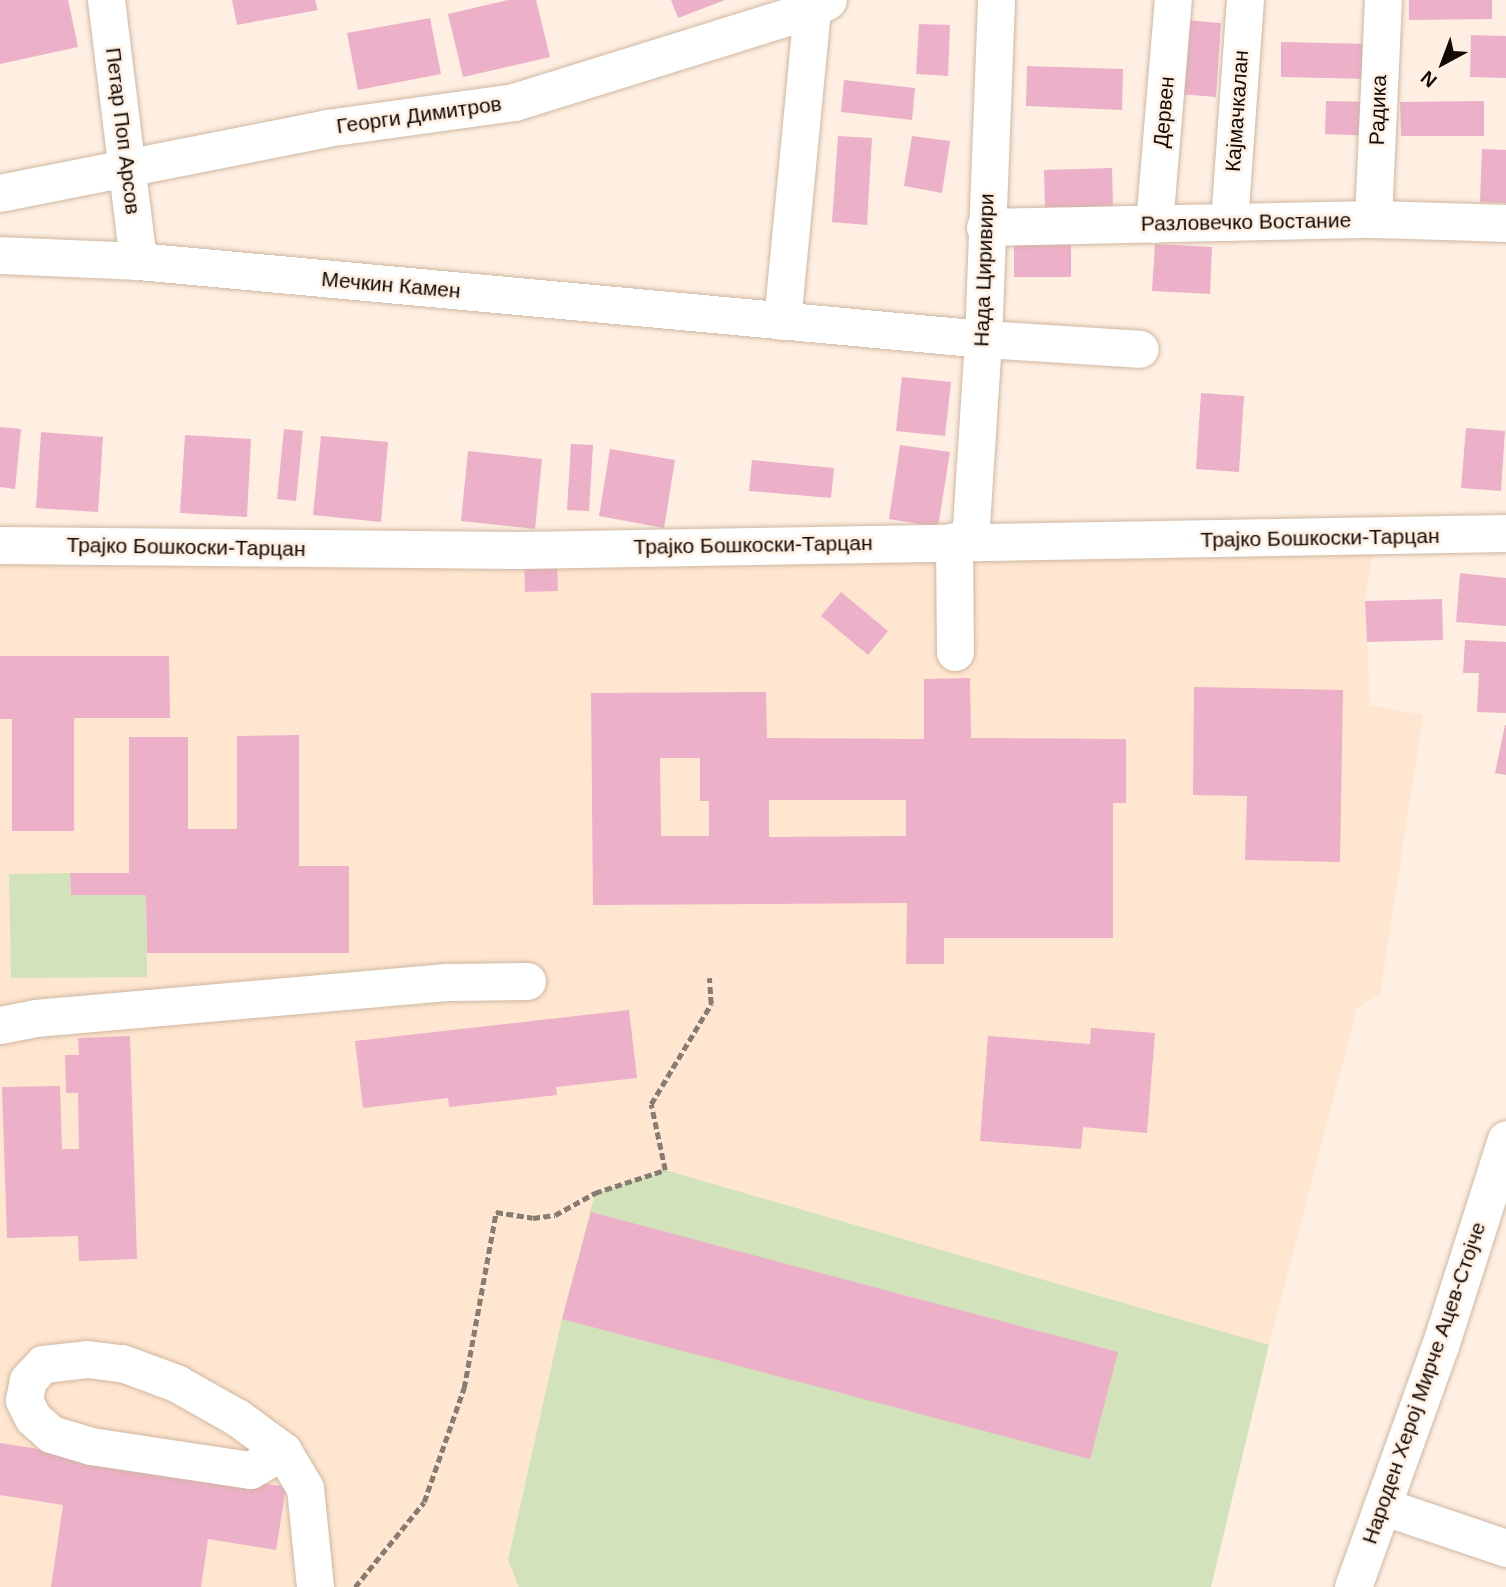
<!DOCTYPE html>
<meta charset="utf-8">
<style>
body{margin:0}
#map{position:relative;width:1506px;height:1587px;overflow:hidden;background:#feefe2;font-family:Arial,sans-serif}
div>[style]{position:absolute}
[style*='--x']{left:calc(var(--x)*1px);top:calc(var(--y)*1px);width:calc(var(--w)*1px);rotate:calc(var(--a)*1deg)}
.built>*{inset:0;background:#ffe6d0}
.green>*{inset:0;background:#d2e2ba}
.building>*{inset:0;background:#ecb0c8}
.path>*{height:4.5px;margin-top:-2.25px;transform-origin:0;background:repeating-linear-gradient(90deg,#877c72 0 7px,transparent 0 10.5px)}
.roads{filter:drop-shadow(0 0 2px #cfb7a2) drop-shadow(0 0 2px #cfb7a2)}
.minor>*{height:37px;margin:-18.5px;padding:0 18.5px;transform-origin:18.5px;border-radius:18.5px;background:#fff}
span{translate:-50% -50%;white-space:nowrap;text-align:center;line-height:1.15;-webkit-text-stroke:5px #feefe2;paint-order:stroke}
.street-label{font-size:21px;color:#120a04}
.north{position:absolute;left:1408px;top:28px;width:70px;height:70px;-webkit-text-stroke:5px #feefe2;paint-order:stroke;rotate:221deg;font-size:19px;font-weight:700;line-height:28px;text-align:center;color:#120a04}
.north::after{content:'';display:block;margin:auto;width:24px;height:32px;background:#120a04;clip-path:polygon(50% 0,100% 100%,50% 72%,0 100%)}
</style>
<div id="map">
<div class="built">
<i style="clip-path:polygon(1375px 535px,1365px 601px,1370px 705px,1423px 715px,1380px 994px,1357px 1008px,1269px 1345px,665px 1170px,595px 1193px,562px 1319px,508px 1560px,519px 1587px,344px 1587px,316px 1582px,315px 1587px,0 1587px,0 545px)"></i>
</div>
<div class="green">
<i style="clip-path:polygon(70px 873px,71px 895px,146px 895px,147px 977px,11px 978px,9px 874px)"></i>
<i style="clip-path:polygon(665px 1170px,1269px 1345px,1211px 1587px,519px 1587px,508px 1560px,562px 1319px,595px 1193px)"></i>
</div>
<div class="building">
<i style="clip-path:polygon(0 0,68px 0,78px 47px,0 64px)"></i>
<i style="clip-path:polygon(232px 0,315px 0,318px 10px,237px 25px)"></i>
<i style="clip-path:polygon(508px 0,536px 0,550px 57px,463px 77px,448px 14px)"></i>
<i style="clip-path:polygon(671px 0,725px 0,678px 18px)"></i>
<i style="clip-path:polygon(1409px 0,1492px 0,1492px 19px,1409px 20px)"></i>
<i style="clip-path:polygon(430px 18px,441px 74px,358px 90px,347px 33px)"></i>
<i style="clip-path:polygon(1185px 20px,1221px 23px,1216px 97px,1179px 94px)"></i>
<i style="clip-path:polygon(919px 24px,950px 25px,948px 76px,916px 74px)"></i>
<i style="clip-path:polygon(1471px 35px,1506px 36px,1506px 78px,1470px 77px)"></i>
<i style="clip-path:polygon(1281px 42px,1371px 44px,1370px 79px,1281px 77px)"></i>
<i style="clip-path:polygon(1027px 66px,1123px 69px,1122px 110px,1026px 106px)"></i>
<i style="clip-path:polygon(844px 80px,915px 88px,912px 120px,841px 112px)"></i>
<i style="clip-path:polygon(1326px 101px,1373px 102px,1372px 136px,1325px 134px)"></i>
<i style="clip-path:polygon(1484px 101px,1484px 136px,1401px 136px,1400px 102px)"></i>
<i style="clip-path:polygon(838px 136px,872px 138px,867px 225px,832px 222px)"></i>
<i style="clip-path:polygon(912px 136px,950px 141px,942px 193px,904px 186px)"></i>
<i style="clip-path:polygon(1482px 149px,1506px 150px,1506px 203px,1480px 202px)"></i>
<i style="clip-path:polygon(1112px 168px,1113px 208px,1045px 209px,1044px 170px)"></i>
<i style="clip-path:polygon(1014px 242px,1071px 242px,1071px 277px,1014px 277px)"></i>
<i style="clip-path:polygon(1155px 244px,1212px 247px,1210px 294px,1152px 291px)"></i>
<i style="clip-path:polygon(902px 377px,951px 382px,945px 436px,896px 431px)"></i>
<i style="clip-path:polygon(1201px 393px,1244px 396px,1239px 472px,1196px 469px)"></i>
<i style="clip-path:polygon(0 427px,21px 429px,15px 489px,0 487px)"></i>
<i style="clip-path:polygon(1466px 428px,1505px 431px,1501px 491px,1461px 488px)"></i>
<i style="clip-path:polygon(284px 429px,303px 431px,296px 501px,277px 499px)"></i>
<i style="clip-path:polygon(41px 432px,103px 437px,98px 512px,36px 508px)"></i>
<i style="clip-path:polygon(185px 435px,251px 439px,247px 517px,180px 513px)"></i>
<i style="clip-path:polygon(321px 436px,388px 442px,381px 522px,313px 515px)"></i>
<i style="clip-path:polygon(571px 444px,593px 445px,589px 511px,567px 510px)"></i>
<i style="clip-path:polygon(900px 445px,950px 452px,938px 527px,889px 519px)"></i>
<i style="clip-path:polygon(610px 449px,675px 460px,664px 528px,599px 516px)"></i>
<i style="clip-path:polygon(468px 451px,542px 459px,535px 529px,461px 521px)"></i>
<i style="clip-path:polygon(752px 460px,834px 468px,831px 498px,749px 491px)"></i>
<i style="clip-path:polygon(524px 557px,557px 557px,558px 591px,525px 592px)"></i>
<i style="clip-path:polygon(1460px 573px,1506px 578px,1506px 626px,1456px 622px)"></i>
<i style="clip-path:polygon(841px 592px,888px 631px,868px 655px,821px 616px)"></i>
<i style="clip-path:polygon(1442px 599px,1443px 640px,1367px 642px,1365px 601px)"></i>
<i style="clip-path:polygon(1465px 640px,1506px 642px,1506px 713px,1477px 712px,1479px 673px,1463px 673px)"></i>
<i style="clip-path:polygon(0 656px,169px 656px,170px 718px,74px 718px,74px 831px,12px 831px,12px 719px,0 719px)"></i>
<i style="clip-path:polygon(evenodd,970px 678px,971px 738px,1126px 739px,1126px 803px,1113px 803px,1113px 938px,944px 938px,944px 964px,906px 964px,907px 903px,593px 905px,591px 693px,766px 692px,767px 738px,924px 739px,924px 679px,970px 678px,660px 758px,700px 758px,700px 801px,709px 801px,709px 836px,661px 836px,660px 758px,970px 678px,769px 800px,906px 800px,906px 836px,769px 837px,769px 800px)"></i>
<i style="clip-path:polygon(1194px 687px,1343px 690px,1340px 862px,1245px 860px,1247px 796px,1193px 795px)"></i>
<i style="clip-path:polygon(1505px 725px,1506px 725px,1506px 775px,1495px 773px)"></i>
<i style="clip-path:polygon(299px 735px,299px 866px,349px 866px,349px 953px,147px 953px,146px 895px,71px 895px,70px 873px,129px 873px,129px 737px,188px 737px,188px 829px,237px 829px,237px 736px)"></i>
<i style="clip-path:polygon(629px 1010px,637px 1078px,556px 1087px,557px 1095px,449px 1107px,448px 1098px,363px 1108px,355px 1041px)"></i>
<i style="clip-path:polygon(1091px 1028px,1155px 1033px,1147px 1133px,1083px 1127px,1081px 1149px,980px 1141px,988px 1036px,1090px 1044px)"></i>
<i style="clip-path:polygon(130px 1036px,137px 1259px,79px 1261px,78px 1236px,7px 1238px,2px 1087px,60px 1086px,62px 1149px,79px 1149px,78px 1093px,66px 1093px,65px 1055px,79px 1055px,78px 1038px)"></i>
<i style="clip-path:polygon(591px 1212px,1118px 1352px,1090px 1459px,562px 1319px)"></i>
<i style="clip-path:polygon(0 1443px,286px 1487px,276px 1550px,208px 1539px,201px 1587px,51px 1587px,63px 1505px,0 1495px)"></i>
</div>
<div class="path">
<i style="--x:355;--y:1587;--w:109;--a:-50.9"></i>
<i style="--x:424;--y:1502;--w:121;--a:-70.7"></i>
<i style="--x:464;--y:1388;--w:179;--a:-79.7"></i>
<i style="--x:496;--y:1212;--w:37;--a:9"></i>
<i style="--x:533;--y:1218;--w:22;--a:-8"></i>
<i style="--x:555;--y:1215;--w:46;--a:-28.8"></i>
<i style="--x:595;--y:1193;--w:74;--a:-18.2"></i>
<i style="--x:665;--y:1170;--w:67;--a:-102"></i>
<i style="--x:651;--y:1104;--w:117;--a:-59"></i>
<i style="--x:711;--y:1004;--w:26;--a:-94"></i>
</div>
<div class="roads">
<div class="minor">
<i style="--x:106;--y:0;--w:263;--a:83"></i>
<i style="--x:0;--y:193;--w:333;--a:-11.2"></i>
<i style="--x:327;--y:128;--w:189;--a:-7.9"></i>
<i style="--x:514;--y:102;--w:312;--a:-17.3"></i>
<i style="--x:812;--y:9;--w:18;--a:-29"></i>
<i style="--x:1373;--y:219;--w:219;--a:-87.4"></i>
<i style="--x:1229;--y:222;--w:223;--a:-85.9"></i>
<i style="--x:1154;--y:224;--w:225;--a:-85.2"></i>
<i style="--x:985;--y:227;--w:388;--a:-1.2"></i>
<i style="--x:1373;--y:219;--w:133;--a:1.7"></i>
<i style="--x:0;--y:255;--w:138;--a:2.5"></i>
<i style="--x:138;--y:261;--w:849;--a:5.27"></i>
<i style="--x:983;--y:339;--w:157;--a:3.6"></i>
<i style="--x:782;--y:321;--w:313;--a:-84.5"></i>
<i style="--x:954;--y:541;--w:111;--a:89.5"></i>
<i style="--x:970;--y:541;--w:202;--a:-86.3"></i>
<i style="--x:983;--y:339;--w:339;--a:-87.8"></i>
<i style="--x:0;--y:545;--w:519;--a:0.55"></i>
<i style="--x:519;--y:550;--w:987;--a:-0.99"></i>
<i style="--x:0;--y:1025;--w:36;--a:-11"></i>
<i style="--x:35;--y:1018;--w:416;--a:-5"></i>
<i style="--x:449;--y:982;--w:78;--a:-0.7"></i>
<i style="--x:283;--y:1451;--w:38;--a:150"></i>
<i style="--x:250;--y:1470;--w:161;--a:-171.4"></i>
<i style="--x:91;--y:1446;--w:42;--a:-163.3"></i>
<i style="--x:51;--y:1434;--w:24;--a:-138"></i>
<i style="--x:33;--y:1418;--w:20;--a:-117"></i>
<i style="--x:24;--y:1400;--w:20;--a:-79"></i>
<i style="--x:28;--y:1380;--w:22;--a:-47"></i>
<i style="--x:43;--y:1364;--w:44;--a:-6.5"></i>
<i style="--x:87;--y:1359;--w:35;--a:7"></i>
<i style="--x:122;--y:1363;--w:58;--a:20.3"></i>
<i style="--x:176;--y:1383;--w:71;--a:29.4"></i>
<i style="--x:238;--y:1418;--w:56;--a:36.3"></i>
<i style="--x:283;--y:1451;--w:43;--a:59.3"></i>
<i style="--x:305;--y:1488;--w:100;--a:84.2"></i>
<i style="--x:1382;--y:1506;--w:131;--a:18.7"></i>
<i style="--x:1353;--y:1587;--w:256;--a:-70.2"></i>
<i style="--x:1440;--y:1346;--w:217;--a:-72.3"></i>
</div>
</div>
<div class="street-label">
<span style="left:1378px;top:110px;rotate:-88deg">Радика</span>
<span style="left:1237px;top:111px;rotate:-86deg">Кајмачкалан</span>
<span style="left:1164px;top:112px;rotate:-85deg">Дервен</span>
<span style="left:419px;top:115px;rotate:-8deg">Георги Димитров</span>
<span style="left:123px;top:131px;rotate:83deg">Петар Поп Арсов</span>
<span style="left:1246px;top:222px;rotate:-1deg">Разловечко Востание</span>
<span style="left:984px;top:270px;rotate:-88deg">Нада Циривири</span>
<span style="left:391px;top:285px;rotate:5deg">Мечкин Камен</span>
<span style="left:1320px;top:538px;rotate:-1deg">Трајко Бошкоски-Тарцан</span>
<span style="left:753px;top:545px;rotate:-1deg">Трајко Бошкоски-Тарцан</span>
<span style="left:186px;top:547px;rotate:1deg">Трајко Бошкоски-Тарцан</span>
<span style="left:1424px;top:1383px;rotate:-71deg">Народен Херој Мирче Ацев-Стојче</span>
</div>
<div class="north">N</div>
</div>
